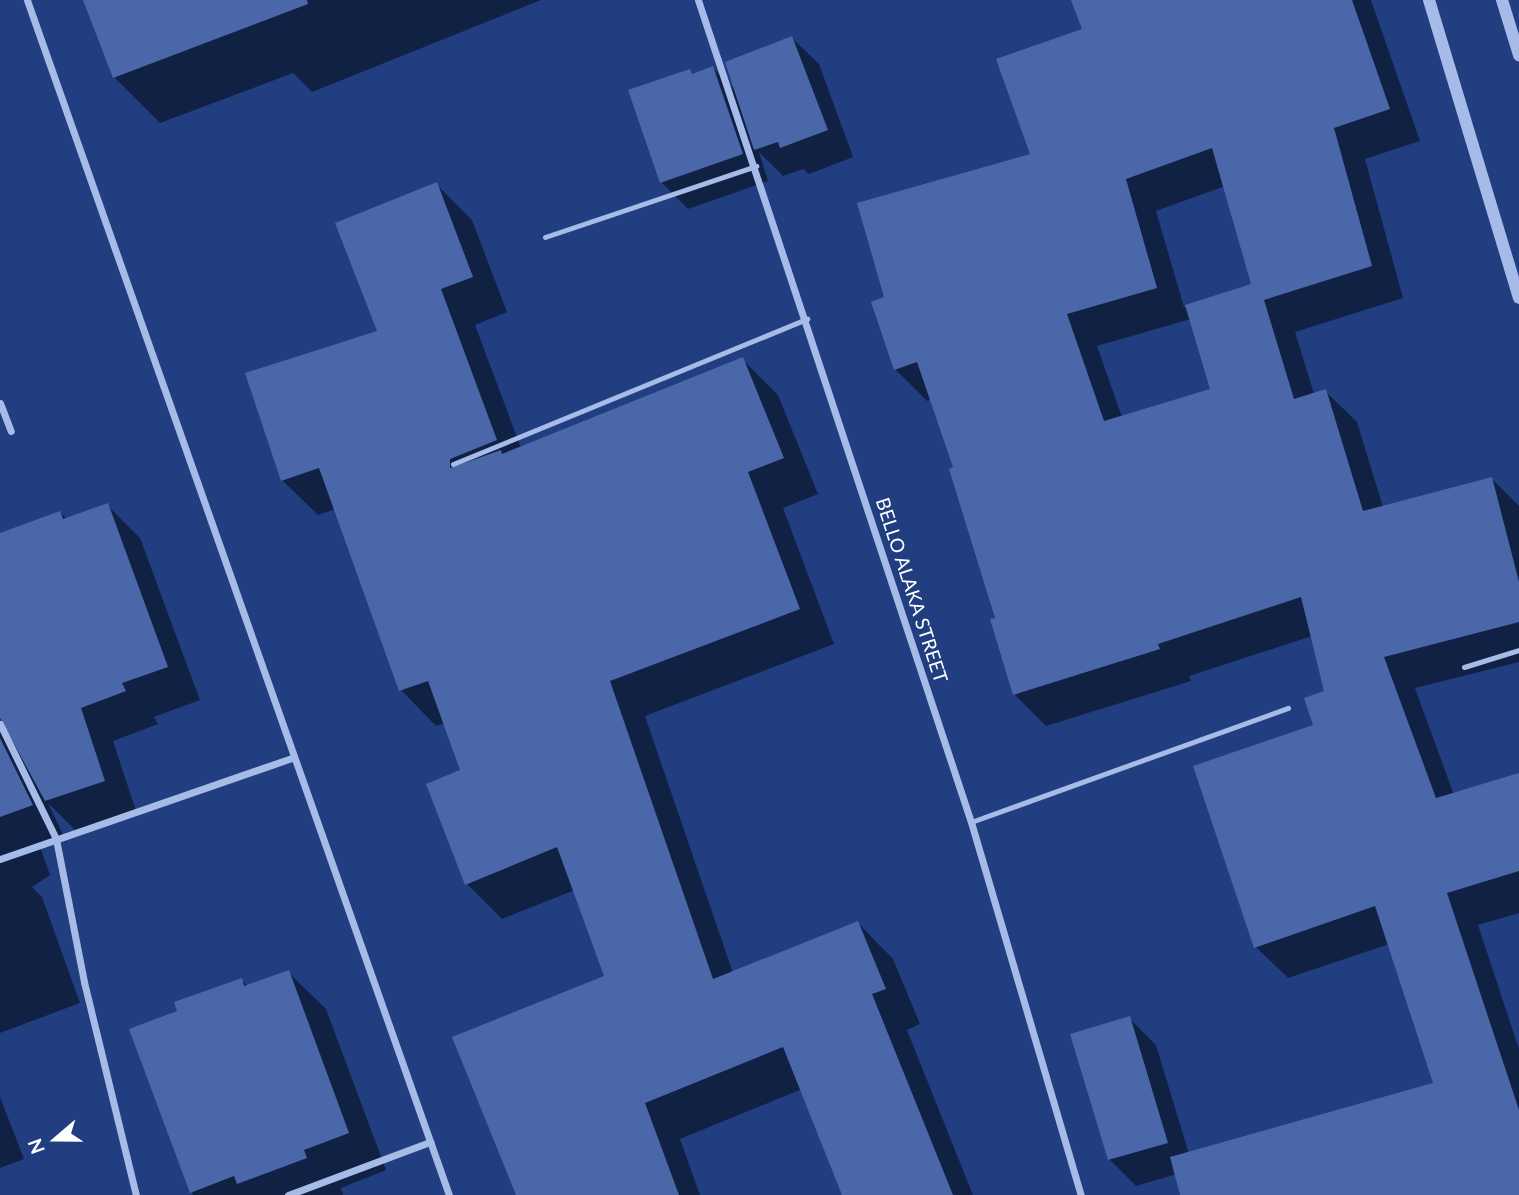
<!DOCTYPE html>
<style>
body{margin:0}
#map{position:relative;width:1519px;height:1195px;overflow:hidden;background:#213e80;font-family:Lato,sans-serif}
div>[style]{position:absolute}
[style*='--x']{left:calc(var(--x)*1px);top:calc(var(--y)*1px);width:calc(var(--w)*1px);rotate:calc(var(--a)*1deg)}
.shadow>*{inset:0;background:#0007}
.building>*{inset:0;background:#4a68a9}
.service>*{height:5px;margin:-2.5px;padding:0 2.5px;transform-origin:2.5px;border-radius:2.5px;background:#a6bbe7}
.minor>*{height:7px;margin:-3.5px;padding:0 3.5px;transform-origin:3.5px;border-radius:3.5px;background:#a6bbe7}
.tertiary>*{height:12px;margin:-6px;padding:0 6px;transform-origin:6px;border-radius:6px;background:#a6bbe7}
span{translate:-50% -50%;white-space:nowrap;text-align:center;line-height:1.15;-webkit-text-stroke:5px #213e80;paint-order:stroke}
.street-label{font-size:19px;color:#fff}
.north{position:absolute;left:21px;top:1104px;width:70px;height:70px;-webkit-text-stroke:5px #213e80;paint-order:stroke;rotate:250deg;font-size:19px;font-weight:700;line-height:28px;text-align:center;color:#fff}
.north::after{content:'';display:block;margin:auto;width:24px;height:32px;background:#fff;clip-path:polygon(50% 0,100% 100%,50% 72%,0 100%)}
</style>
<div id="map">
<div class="shadow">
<i style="clip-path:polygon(85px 0,541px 0,312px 92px,293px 73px,160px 123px,114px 77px)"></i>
<i style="clip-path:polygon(evenodd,1073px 0,1371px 0,1420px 141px,1365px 159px,1403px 298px,1295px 332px,1314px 394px,1325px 391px,1357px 422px,1383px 507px,1491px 478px,1519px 506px,1519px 662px,1415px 688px,1454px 795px,1519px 775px,1519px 913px,1478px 925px,1519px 1049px,1519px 1195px,1182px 1195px,1177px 1174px,1136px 1186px,1109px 1159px,1129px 1018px,1156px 1045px,1189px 1154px,1435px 1084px,1389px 944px,1288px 978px,1256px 947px,1326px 692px,1312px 636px,1189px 676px,1191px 681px,1046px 726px,1014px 694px,956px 468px,931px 399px,927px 401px,895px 369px,1032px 155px,1084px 30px,1073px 0,1225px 186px,1254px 286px,1184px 307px,1156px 211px,1225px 186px,1073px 0,1191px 319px,1213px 390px,1122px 417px,1097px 346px,1191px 319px)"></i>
<i style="clip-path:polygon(792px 38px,819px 64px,853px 157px,809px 174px,803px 169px,783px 176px,759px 152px,768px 181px,688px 209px,661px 182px,689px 71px,694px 75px,713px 68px,737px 92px)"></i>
<i style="clip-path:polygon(436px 184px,472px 220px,507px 312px,475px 325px,521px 448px,742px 359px,778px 395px,818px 494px,783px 508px,834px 644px,645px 716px,733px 973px,858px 923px,893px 959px,920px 1024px,907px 1030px,973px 1195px,844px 1195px,802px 1089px,680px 1139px,700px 1195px,518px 1195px,606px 977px,575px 890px,502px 919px,467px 884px,463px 771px,445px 723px,436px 726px,401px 690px,336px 509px,318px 515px,282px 480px,379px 332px)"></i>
<i style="clip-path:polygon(107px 505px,140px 538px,200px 700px,154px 717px,158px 724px,113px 741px,137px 814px,79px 834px,48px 803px,65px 839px,40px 847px,50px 875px,32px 887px,42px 897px,80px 1003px,0 1033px,0 534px,60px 513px,67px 519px)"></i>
<i style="clip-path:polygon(288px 972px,326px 1009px,386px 1170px,341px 1188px,343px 1195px,193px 1195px,131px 1030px,179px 1012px,241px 980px,248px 986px)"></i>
<i style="clip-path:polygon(0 1097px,24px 1159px,0 1168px)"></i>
</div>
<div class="building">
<i style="clip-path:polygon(83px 0,307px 0,308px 4px,113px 78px)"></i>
<i style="clip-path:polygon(evenodd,1071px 0,1352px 0,1390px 109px,1334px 128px,1372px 266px,1264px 300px,1294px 399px,1326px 389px,1363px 511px,1492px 477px,1519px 582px,1519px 622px,1384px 657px,1436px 798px,1519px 773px,1519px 871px,1447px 893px,1519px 1110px,1519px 1195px,1180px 1195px,1170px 1157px,1433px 1083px,1375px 906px,1254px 948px,1193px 766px,1313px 725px,1304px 698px,1324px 691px,1301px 597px,1158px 644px,1160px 649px,1013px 695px,990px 619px,995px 618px,949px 469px,953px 467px,917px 362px,894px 370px,871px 302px,884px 297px,857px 203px,1030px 154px,996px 59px,1082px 29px,1071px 0,1212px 148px,1251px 284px,1185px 305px,1210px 389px,1104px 421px,1067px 314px,1157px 288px,1126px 179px,1212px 148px)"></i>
<i style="clip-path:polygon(792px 36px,828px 130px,780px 148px,778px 142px,754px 150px,725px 62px)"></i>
<i style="clip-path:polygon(713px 66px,743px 154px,660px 183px,628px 90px,690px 69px,692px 74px)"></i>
<i style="clip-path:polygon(437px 182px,473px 277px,441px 289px,497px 440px,450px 459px,450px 468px,501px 450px,502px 454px,743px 357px,784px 458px,748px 472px,800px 609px,610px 681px,713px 979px,858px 921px,886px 989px,872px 994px,953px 1195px,842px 1195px,783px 1047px,645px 1103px,679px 1195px,516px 1195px,452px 1037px,604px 976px,557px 847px,465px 885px,426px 784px,460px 770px,428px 681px,399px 691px,319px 468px,281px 481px,245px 373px,377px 331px,335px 223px)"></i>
<i style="clip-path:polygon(108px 503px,168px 667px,122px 683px,126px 691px,81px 708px,105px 781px,45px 801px,0 718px,0 533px,60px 511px,63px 519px)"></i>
<i style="clip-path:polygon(0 738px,33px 805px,0 817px)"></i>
<i style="clip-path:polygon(289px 970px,349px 1133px,304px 1150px,307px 1158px,237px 1184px,234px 1176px,190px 1193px,129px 1029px,177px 1011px,174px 1002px,242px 978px,244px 986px)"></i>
<i style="clip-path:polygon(1130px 1016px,1168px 1143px,1108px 1160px,1070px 1034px)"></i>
</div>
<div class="service">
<i style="--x:545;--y:237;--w:223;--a:-18.6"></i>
<i style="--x:453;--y:464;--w:383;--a:-22.3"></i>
<i style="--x:1464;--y:667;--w:58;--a:-17.2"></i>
<i style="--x:971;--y:822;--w:337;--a:-19.8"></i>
</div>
<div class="minor">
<i style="--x:27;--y:0;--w:1267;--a:70.55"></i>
<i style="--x:698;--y:0;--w:866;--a:71.63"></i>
<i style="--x:971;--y:822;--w:389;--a:73.6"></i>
<i style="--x:0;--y:403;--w:30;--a:69"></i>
<i style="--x:0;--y:724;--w:128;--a:64"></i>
<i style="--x:56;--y:839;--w:146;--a:78.9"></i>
<i style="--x:84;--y:982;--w:219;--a:76.3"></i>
<i style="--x:0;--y:859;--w:308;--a:-19.1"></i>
<i style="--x:288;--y:1195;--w:152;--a:-20.5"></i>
</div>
<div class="tertiary">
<i style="--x:1429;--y:0;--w:311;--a:73.2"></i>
<i style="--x:1502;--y:0;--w:58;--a:72.8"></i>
</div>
<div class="street-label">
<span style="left:912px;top:590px;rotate:72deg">BELLO ALAKA STREET</span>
</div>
<div class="north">N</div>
</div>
